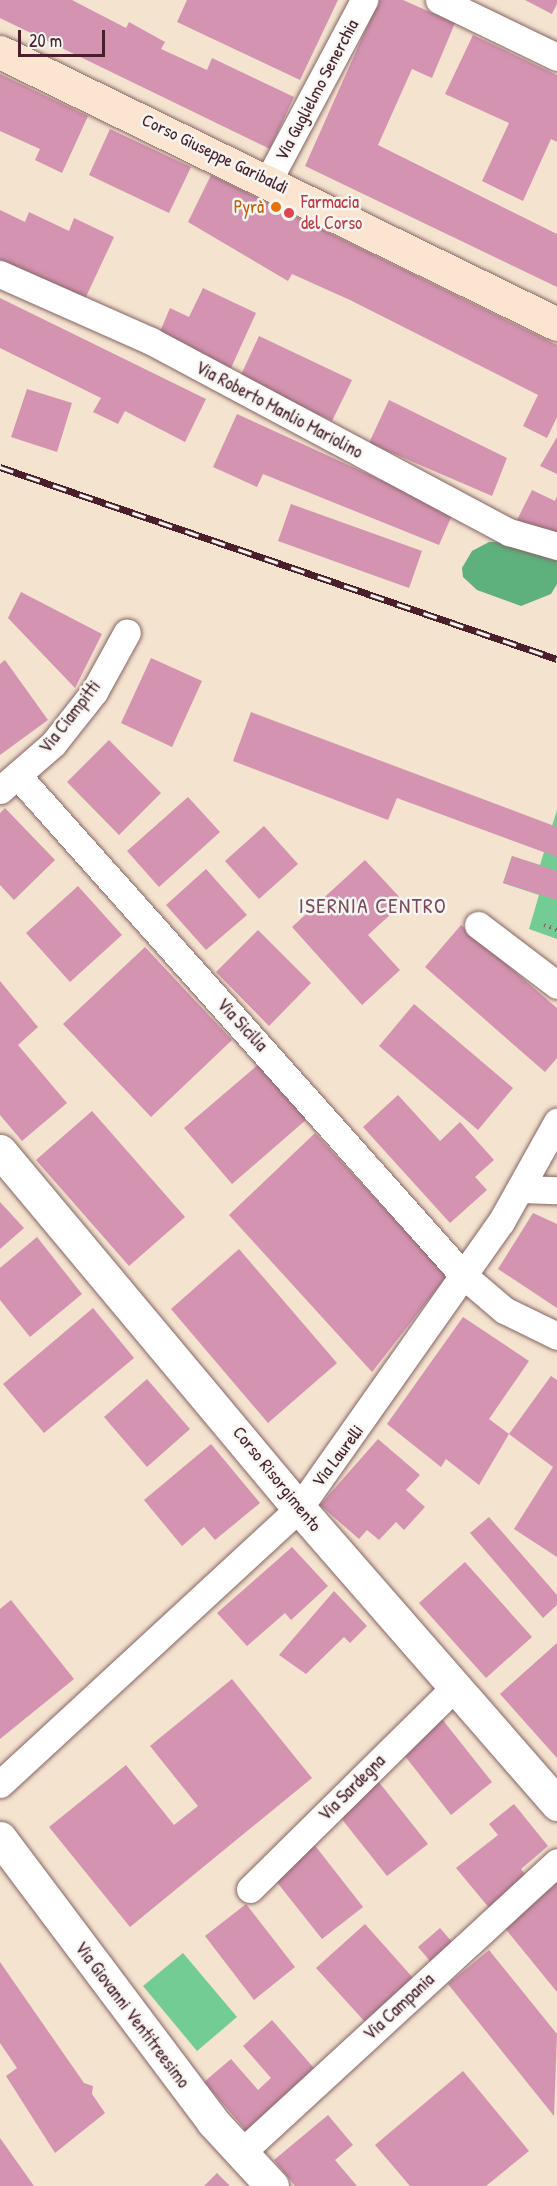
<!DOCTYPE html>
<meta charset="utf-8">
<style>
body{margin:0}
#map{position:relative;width:557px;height:2186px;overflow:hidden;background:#f4e3cf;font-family:"Patrick Hand",sans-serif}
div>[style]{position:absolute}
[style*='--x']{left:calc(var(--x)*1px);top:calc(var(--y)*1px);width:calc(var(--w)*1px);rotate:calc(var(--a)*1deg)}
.green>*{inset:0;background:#73cc93}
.forest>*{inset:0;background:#5eb07d}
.building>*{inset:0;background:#d393b1}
.path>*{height:4px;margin-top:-2px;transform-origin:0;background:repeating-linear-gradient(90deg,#866464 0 1.5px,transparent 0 6px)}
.roads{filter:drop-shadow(0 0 2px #866464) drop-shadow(0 0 2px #866464)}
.minor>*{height:27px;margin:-13.5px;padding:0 13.5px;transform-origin:13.5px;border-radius:13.5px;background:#fff}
.tertiary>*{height:33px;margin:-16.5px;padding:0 16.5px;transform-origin:16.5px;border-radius:16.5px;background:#fff}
.secondary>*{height:33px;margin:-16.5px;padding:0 16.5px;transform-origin:16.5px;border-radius:16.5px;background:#fce5d0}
.rail>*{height:7px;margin-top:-3.5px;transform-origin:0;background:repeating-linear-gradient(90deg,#f6f6f2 0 14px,#4a1f2b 0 28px);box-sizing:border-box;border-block:2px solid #4a1f2b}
.dots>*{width:16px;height:16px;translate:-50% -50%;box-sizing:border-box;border:3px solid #f6f6f2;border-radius:50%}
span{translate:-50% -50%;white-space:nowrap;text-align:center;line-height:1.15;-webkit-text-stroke:5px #f6f6f2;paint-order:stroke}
.street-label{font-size:18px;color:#4a1f2b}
.health-label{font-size:18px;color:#be3a42}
.left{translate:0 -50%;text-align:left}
.food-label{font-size:18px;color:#c56008}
.right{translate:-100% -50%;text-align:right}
.quarter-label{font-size:21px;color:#7a485a;letter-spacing:1.5px}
.scale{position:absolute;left:18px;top:30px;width:87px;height:27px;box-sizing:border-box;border:3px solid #4a1f2b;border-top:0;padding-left:8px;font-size:18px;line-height:21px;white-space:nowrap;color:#4a1f2b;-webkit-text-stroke:4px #f6f6f2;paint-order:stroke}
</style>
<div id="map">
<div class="green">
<i style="clip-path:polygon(557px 810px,557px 939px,529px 929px,539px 895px,503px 883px,512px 856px,540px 865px)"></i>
<i style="clip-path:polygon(183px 1953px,237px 2017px,197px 2051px,143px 1986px)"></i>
</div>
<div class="forest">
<i style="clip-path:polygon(489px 542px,512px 542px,557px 558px,557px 584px,551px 594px,521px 606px,477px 590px,463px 577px,462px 568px,472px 551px)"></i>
</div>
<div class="building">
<i style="clip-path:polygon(0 0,72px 0,126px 28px,129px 22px,165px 42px,161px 49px,207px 70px,212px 58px,294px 97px,270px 149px,0 18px)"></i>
<i style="clip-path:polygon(187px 0,338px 0,300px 80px,177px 22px)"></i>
<i style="clip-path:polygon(379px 0,403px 0,455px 23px,432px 78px,412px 69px,378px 145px,557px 234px,557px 287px,305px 166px)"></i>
<i style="clip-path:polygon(525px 0,557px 0,557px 4px,552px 14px)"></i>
<i style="clip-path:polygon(473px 35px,557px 75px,557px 142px,551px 139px,523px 201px,482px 181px,509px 123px,445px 94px)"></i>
<i style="clip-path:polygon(0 74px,88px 116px,62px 173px,35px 160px,40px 149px,0 131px)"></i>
<i style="clip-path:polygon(110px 129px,191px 167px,169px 213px,89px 175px)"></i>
<i style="clip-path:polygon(211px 175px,557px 345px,557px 417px,547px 438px,523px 426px,538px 395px,350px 300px,292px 274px,288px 281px,188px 222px)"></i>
<i style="clip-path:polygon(0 210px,25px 222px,29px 212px,69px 231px,74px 218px,114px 237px,84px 301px,0 260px)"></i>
<i style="clip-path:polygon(203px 288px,256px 313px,231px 368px,159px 334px,170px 308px,189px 317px)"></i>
<i style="clip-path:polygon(0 298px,206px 399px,185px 442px,125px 411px,118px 424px,93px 412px,101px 398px,0 348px)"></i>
<i style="clip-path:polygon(259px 336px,352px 380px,332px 421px,240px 377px)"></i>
<i style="clip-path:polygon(27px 389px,72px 403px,57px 452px,11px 437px)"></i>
<i style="clip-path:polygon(389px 400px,507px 458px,492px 496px,369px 443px)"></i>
<i style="clip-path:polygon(237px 414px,453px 513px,439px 545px,263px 474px,257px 487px,213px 467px)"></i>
<i style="clip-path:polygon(557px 437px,557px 474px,540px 466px)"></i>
<i style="clip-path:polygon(532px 490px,555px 501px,557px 496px,557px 538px,517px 520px)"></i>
<i style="clip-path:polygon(291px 504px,422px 551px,409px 588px,278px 541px)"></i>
<i style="clip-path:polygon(21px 592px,102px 634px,75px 688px,8px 618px)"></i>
<i style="clip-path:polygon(151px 658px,202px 681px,172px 747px,121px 723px)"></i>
<i style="clip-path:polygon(5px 660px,48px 720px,0 755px,0 664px)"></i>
<i style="clip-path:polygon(251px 712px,557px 827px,557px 857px,397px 798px,388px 820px,233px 761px)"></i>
<i style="clip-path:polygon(109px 740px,161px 793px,119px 835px,67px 782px)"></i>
<i style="clip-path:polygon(188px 797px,220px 832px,159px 887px,127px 851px)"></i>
<i style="clip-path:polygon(5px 808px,55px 860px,14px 900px,0 885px,0 813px)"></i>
<i style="clip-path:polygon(264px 826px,298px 864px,259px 899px,225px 861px)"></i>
<i style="clip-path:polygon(512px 856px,557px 871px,557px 900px,503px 883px)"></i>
<i style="clip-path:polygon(365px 860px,404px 902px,368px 935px,400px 970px,362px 1005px,292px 927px)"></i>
<i style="clip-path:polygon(206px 869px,247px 915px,206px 950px,166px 905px)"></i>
<i style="clip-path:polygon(78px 886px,122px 935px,70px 982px,26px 933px)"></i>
<i style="clip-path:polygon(461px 925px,557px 1008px,557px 1058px,545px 1072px,425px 967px)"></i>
<i style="clip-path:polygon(258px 930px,311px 983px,269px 1026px,216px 972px)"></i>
<i style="clip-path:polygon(145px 947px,232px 1040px,151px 1117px,63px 1024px)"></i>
<i style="clip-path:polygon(0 981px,38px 1027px,18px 1045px,67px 1103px,22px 1141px,0 1115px)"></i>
<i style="clip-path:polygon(414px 1004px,513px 1088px,478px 1130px,379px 1046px)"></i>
<i style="clip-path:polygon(260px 1063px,307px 1119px,232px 1184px,184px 1128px)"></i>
<i style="clip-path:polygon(398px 1095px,440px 1141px,460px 1122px,494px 1160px,475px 1177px,487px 1190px,450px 1223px,363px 1127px)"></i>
<i style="clip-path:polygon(92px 1111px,185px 1217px,129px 1266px,36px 1160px)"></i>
<i style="clip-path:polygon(315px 1133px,447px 1276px,372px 1372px,229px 1215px)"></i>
<i style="clip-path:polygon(0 1202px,24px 1228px,0 1249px)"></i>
<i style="clip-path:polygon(533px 1213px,557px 1224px,557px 1308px,498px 1269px)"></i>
<i style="clip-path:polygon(37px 1237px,82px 1294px,30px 1337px,0 1300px,0 1268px)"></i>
<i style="clip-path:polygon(239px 1249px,337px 1363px,268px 1423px,171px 1309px)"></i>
<i style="clip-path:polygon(93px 1308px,134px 1358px,44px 1433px,3px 1384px)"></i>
<i style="clip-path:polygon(463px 1317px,529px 1361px,489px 1419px,509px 1434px,551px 1376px,557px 1380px,557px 1557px,514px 1529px,553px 1467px,509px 1434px,479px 1485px,446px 1459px,441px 1467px,387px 1424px)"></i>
<i style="clip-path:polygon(147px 1379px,190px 1429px,147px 1467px,104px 1417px)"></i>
<i style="clip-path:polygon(378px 1439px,420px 1475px,406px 1490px,425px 1507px,404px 1530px,396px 1522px,379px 1540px,367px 1530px,359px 1539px,320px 1505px)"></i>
<i style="clip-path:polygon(211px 1444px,260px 1503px,215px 1540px,204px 1527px,182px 1546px,144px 1500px)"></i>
<i style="clip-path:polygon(489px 1517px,557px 1595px,557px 1605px,543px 1618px,470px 1533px)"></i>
<i style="clip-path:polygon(292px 1547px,328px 1586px,291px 1620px,285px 1613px,247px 1646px,217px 1613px)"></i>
<i style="clip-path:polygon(465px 1562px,532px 1637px,486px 1678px,419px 1603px)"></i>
<i style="clip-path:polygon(334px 1591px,367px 1626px,350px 1643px,344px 1637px,306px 1674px,279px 1655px)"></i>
<i style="clip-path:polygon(11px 1600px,74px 1679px,0 1739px,0 1609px)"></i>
<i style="clip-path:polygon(557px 1643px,557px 1758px,500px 1694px)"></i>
<i style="clip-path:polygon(232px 1679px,312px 1778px,130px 1927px,49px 1827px,126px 1765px,174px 1825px,198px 1806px,150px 1746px)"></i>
<i style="clip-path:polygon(442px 1719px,492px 1782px,451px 1815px,401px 1751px)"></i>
<i style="clip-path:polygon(378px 1781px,428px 1844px,387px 1876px,337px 1813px)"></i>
<i style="clip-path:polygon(514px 1804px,548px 1846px,521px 1869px,528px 1878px,490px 1909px,456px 1868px,498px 1835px,489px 1824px)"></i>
<i style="clip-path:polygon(313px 1843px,363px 1907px,322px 1939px,272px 1876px)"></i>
<i style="clip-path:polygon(557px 1883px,557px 1992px,504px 1927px)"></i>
<i style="clip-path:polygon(246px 1904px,295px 1967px,254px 2000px,205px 1936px)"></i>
<i style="clip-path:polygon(365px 1924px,414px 1979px,366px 2023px,316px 1968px)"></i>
<i style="clip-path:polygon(440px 1928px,452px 1942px,430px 1961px,418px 1947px)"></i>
<i style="clip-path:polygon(489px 1950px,557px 2034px,554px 2116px,448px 1984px)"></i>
<i style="clip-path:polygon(0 1962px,84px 2083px,93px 2086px,92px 2094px,105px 2113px,55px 2153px,6px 2076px,17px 2068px,0 2043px)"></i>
<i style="clip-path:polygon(272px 2020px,319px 2074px,250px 2135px,204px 2082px,231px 2059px,258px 2090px,271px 2078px,243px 2046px)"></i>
<i style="clip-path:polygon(463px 2071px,529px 2151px,486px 2186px,410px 2186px,375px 2145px)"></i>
<i style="clip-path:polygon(328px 2115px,353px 2145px,335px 2160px,357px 2186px,295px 2186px,274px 2160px)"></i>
<i style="clip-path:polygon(0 2138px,34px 2186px,0 2186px)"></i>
<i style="clip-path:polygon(217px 2173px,230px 2186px,204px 2186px)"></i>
</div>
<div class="path">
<i style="--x:544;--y:925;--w:14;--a:21"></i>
</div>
<div class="roads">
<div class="minor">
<i style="--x:439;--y:0;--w:131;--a:25.8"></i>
<i style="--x:269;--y:179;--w:203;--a:-62"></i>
<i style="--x:0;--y:274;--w:165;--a:23.9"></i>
<i style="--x:151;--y:341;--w:406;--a:28.1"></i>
<i style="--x:509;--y:532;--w:50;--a:16.3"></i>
<i style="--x:19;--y:777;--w:667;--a:48.28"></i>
<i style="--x:463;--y:1275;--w:54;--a:40.5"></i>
<i style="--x:504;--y:1310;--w:59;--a:26.1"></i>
<i style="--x:0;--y:790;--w:70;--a:-41"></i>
<i style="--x:53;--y:744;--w:66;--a:-51.7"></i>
<i style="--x:94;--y:692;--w:68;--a:-61.2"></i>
<i style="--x:478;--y:925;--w:99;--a:37.2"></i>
<i style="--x:521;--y:1189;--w:36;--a:2"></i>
<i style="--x:0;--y:1784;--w:407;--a:-42.7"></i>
<i style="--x:299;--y:1508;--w:350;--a:-54.8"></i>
<i style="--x:501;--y:1222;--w:115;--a:-60.8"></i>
<i style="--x:250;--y:1889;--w:288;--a:-44.6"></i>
<i style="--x:242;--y:2152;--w:428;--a:-42.6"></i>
</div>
<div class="tertiary">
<i style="--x:0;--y:1151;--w:466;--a:50.1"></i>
<i style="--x:299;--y:1508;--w:393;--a:48.9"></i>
<i style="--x:0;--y:1838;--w:355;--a:53.1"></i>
<i style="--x:213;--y:2122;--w:87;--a:47.3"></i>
</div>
<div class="secondary">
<i style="--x:0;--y:52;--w:620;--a:26.03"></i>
</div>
</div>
<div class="rail">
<i style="--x:0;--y:467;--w:589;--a:19.02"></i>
</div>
<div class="dots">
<i style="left:276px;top:207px;background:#e8710a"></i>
<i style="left:289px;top:213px;background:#e0444e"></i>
</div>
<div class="street-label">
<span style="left:317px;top:90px;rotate:-62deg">Via Guglielmo Senerchia</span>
<span style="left:215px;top:154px;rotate:26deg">Corso Giuseppe Garibaldi</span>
<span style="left:279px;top:410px;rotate:28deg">Via Roberto Manlio Mariolino</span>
<span style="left:70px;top:717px;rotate:-52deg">Via Ciampitti</span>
<span style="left:242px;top:1025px;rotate:47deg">Via Sicilia</span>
<span style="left:338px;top:1456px;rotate:-53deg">Via Laurelli</span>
<span style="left:277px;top:1479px;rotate:51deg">Corso Risorgimento</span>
<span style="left:352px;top:1788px;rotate:-45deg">Via Sardegna</span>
<span style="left:399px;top:2007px;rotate:-43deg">Via Campania</span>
<span style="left:132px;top:2015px;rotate:53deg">Via Giovanni Ventitreesimo</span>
</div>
<div class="health-label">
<span class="left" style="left:301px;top:213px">Farmacia<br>del Corso</span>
</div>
<div class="food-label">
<span class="right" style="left:264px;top:207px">Pyrà</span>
</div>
<div class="quarter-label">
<span style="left:373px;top:906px">ISERNIA CENTRO</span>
</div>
<div class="scale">20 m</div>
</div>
